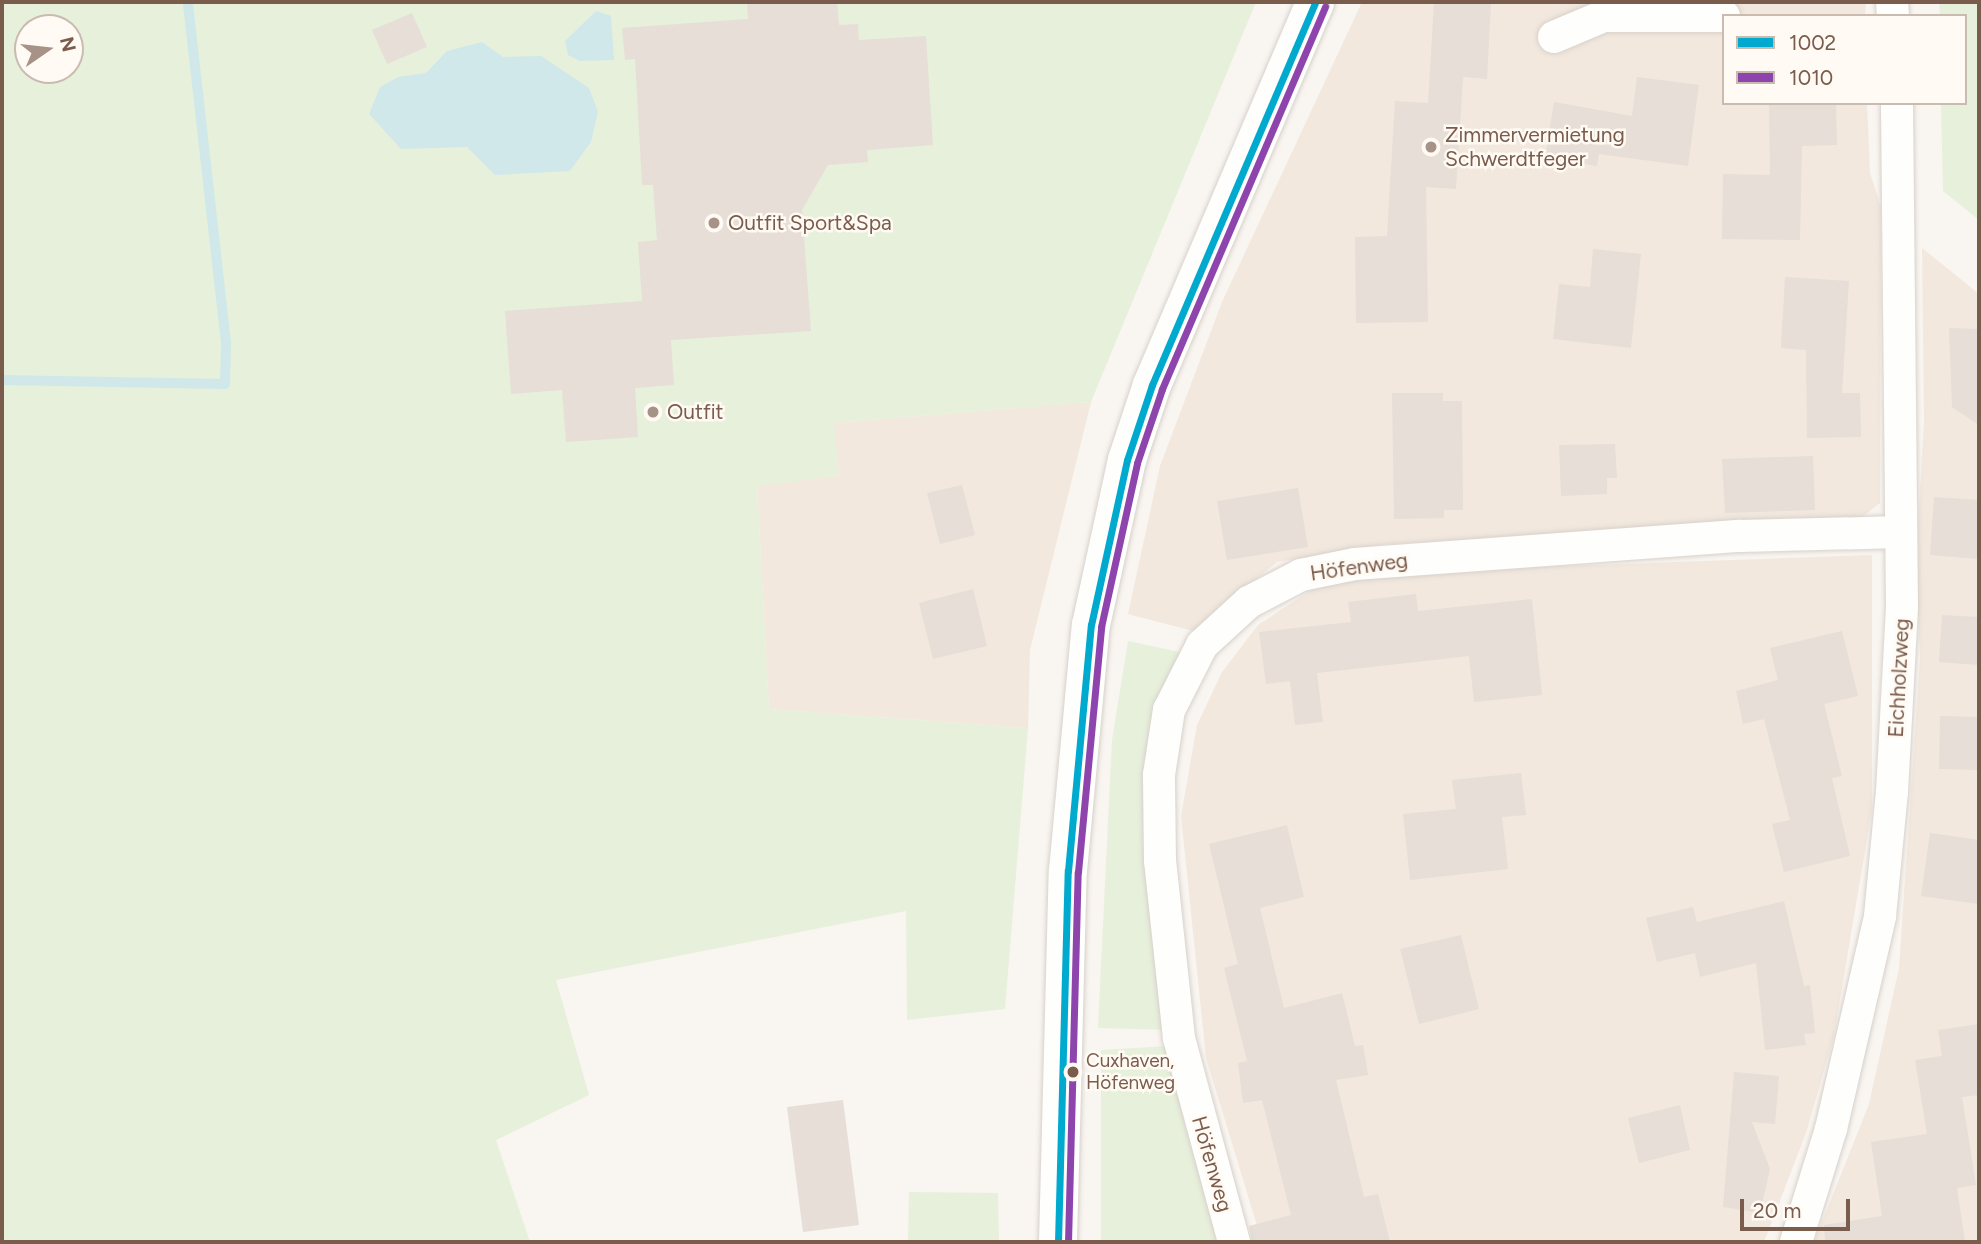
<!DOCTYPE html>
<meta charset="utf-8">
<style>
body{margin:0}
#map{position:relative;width:1981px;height:1244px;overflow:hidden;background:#f9f5f0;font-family:Figtree,sans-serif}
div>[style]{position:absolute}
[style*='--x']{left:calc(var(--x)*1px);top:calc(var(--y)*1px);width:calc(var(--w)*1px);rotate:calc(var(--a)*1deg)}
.residential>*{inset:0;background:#f2e8de}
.green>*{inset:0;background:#e7f0db}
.water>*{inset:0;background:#d0e8ea}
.stream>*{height:10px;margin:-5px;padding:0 5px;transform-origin:5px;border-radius:5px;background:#d0e8ea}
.building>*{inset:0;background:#e6ded7}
.roads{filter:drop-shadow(0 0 2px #d7d1cb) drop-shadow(0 0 2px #d7d1cb)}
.minor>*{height:32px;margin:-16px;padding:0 16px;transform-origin:16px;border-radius:16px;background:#fefefd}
.tertiary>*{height:38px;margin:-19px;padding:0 19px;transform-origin:19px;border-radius:19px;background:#fefefd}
.bus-1>*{height:7px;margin:-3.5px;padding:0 3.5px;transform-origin:3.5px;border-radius:3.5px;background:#00a9ce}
.bus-2>*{height:7px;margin:-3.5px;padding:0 3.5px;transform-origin:3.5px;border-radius:3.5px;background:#8e44ad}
.dots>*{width:19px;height:19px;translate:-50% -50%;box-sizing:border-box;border:4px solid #fffaf3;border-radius:50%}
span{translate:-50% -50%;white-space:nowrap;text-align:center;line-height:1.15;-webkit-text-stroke:5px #fffaf3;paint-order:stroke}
.bus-label{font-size:19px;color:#7a5c4d}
.left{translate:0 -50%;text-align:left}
.poi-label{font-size:21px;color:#7a5c4d}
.street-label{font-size:21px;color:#7a5c4d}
.frame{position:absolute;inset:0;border:4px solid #7a5c4d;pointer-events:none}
.legend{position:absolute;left:1722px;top:14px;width:245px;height:91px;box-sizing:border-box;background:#fffaf3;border:2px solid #cabbb1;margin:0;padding:9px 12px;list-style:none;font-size:21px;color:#7a5c4d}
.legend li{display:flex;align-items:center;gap:14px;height:35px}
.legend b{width:35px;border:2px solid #cabbb1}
.north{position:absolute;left:14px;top:14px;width:70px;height:70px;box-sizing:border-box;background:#fffaf3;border:2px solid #cabbb1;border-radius:50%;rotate:76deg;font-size:19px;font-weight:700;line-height:28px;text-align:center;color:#7a5c4d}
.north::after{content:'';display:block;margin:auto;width:24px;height:32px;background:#a69286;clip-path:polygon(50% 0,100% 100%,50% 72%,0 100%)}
.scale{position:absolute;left:1740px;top:1199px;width:110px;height:32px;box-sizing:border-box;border:4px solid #7a5c4d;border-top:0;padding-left:9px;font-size:21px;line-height:24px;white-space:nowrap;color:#7a5c4d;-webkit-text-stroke:5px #fffaf3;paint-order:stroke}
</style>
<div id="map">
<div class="residential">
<i style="clip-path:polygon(1362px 2px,1866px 2px,1865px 16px,1724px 16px,1724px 103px,1867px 103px,1870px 173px,1881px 207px,1880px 503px,1857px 521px,1386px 544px,1277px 562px,1193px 631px,1128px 614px,1160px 466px,1222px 302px)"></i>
<i style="clip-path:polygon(1922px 248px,1979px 294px,1979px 1242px,1814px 1242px,1869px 1104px,1899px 968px,1920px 658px,1916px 566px,1924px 421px)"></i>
<i style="clip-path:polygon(1091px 402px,1030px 650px,1028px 728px,769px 709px,757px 485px,839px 476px,833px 423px)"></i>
<i style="clip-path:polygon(1872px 555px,1872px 809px,1834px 1036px,1806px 1133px,1764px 1242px,1262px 1242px,1206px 1058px,1181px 816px,1197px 725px,1222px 672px,1258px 625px,1325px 581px,1397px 572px)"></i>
</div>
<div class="green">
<i style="clip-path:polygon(evenodd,2px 2px,1256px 2px,1091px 402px,834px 423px,839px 476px,757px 486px,769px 709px,1028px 728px,1005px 1009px,907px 1020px,906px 911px,556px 980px,589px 1095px,496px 1140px,530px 1242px,2px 1242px,2px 2px,28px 28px,70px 28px,70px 70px,28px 70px,28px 28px)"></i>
<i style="clip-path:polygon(1939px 2px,1979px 2px,1979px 220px,1943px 191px,1941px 103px,1965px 103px,1965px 16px,1940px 16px)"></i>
<i style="clip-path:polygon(1128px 641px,1180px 652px,1169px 684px,1167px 1030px,1098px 1028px,1112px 740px)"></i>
<i style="clip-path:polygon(1169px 1046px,1217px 1242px,1101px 1242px,1101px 1050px)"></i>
<i style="clip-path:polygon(909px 1192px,998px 1193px,999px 1242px,908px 1242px)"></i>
</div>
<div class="water">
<i style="clip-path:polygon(596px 11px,611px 16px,614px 60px,580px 61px,568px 55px,565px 41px)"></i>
<i style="clip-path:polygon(482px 42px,503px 57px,541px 56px,589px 88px,598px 112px,591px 142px,570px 171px,495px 175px,467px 147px,401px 149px,369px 114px,380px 87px,398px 77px,426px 73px,447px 51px)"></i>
</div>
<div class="stream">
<i style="--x:2;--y:380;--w:223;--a:1"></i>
<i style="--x:225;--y:384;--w:41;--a:-88.6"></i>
<i style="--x:226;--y:343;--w:343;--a:-96.4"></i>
</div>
<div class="building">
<i style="clip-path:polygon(747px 2px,837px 2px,839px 25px,858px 24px,859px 40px,926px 36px,933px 145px,867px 150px,868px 162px,828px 165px,802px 210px,811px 331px,671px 340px,674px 385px,635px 388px,638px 437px,566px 442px,562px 390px,511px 394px,505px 311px,642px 301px,638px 242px,657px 240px,653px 185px,642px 185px,635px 59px,625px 60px,622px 28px,748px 19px)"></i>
<i style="clip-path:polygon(1434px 2px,1491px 2px,1487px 79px,1463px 77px,1456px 189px,1426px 187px,1428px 322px,1356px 323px,1355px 237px,1387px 236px,1395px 101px,1428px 103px)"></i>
<i style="clip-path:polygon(412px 13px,427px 47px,387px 64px,372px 30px)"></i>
<i style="clip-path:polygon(1637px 77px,1699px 85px,1688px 166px,1599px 154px,1597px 166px,1545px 157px,1554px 102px,1632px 116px)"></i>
<i style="clip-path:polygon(1769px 103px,1836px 103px,1837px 145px,1802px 146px,1800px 240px,1722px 239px,1723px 174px,1770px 175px)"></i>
<i style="clip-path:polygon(1593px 249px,1641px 254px,1631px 348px,1553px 339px,1559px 284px,1590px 287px)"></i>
<i style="clip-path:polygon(1785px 277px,1849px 281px,1842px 393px,1860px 393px,1861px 437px,1807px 438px,1806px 350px,1781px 348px)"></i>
<i style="clip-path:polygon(1949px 328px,1979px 329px,1979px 425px,1952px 407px)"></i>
<i style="clip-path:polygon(1392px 393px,1443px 393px,1443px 401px,1462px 401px,1463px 510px,1444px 510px,1444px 518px,1394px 519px)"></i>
<i style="clip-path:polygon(1615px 444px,1617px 478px,1607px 478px,1607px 494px,1561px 496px,1559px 445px)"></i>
<i style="clip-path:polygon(1813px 456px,1815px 510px,1725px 513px,1722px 459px)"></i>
<i style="clip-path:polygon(962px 485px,975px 535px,940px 544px,927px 493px)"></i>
<i style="clip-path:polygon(1298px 488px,1308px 547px,1227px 560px,1217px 501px)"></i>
<i style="clip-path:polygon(1934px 497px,1979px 500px,1979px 559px,1930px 555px)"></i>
<i style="clip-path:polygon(973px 589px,987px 646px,933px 659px,919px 603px)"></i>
<i style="clip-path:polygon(1416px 594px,1418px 611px,1532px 599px,1542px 695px,1474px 702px,1469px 656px,1317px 673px,1323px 722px,1295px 725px,1290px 681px,1266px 684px,1259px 632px,1351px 622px,1348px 602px)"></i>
<i style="clip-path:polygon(1942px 615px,1979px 617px,1979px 665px,1939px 662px)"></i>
<i style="clip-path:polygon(1842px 631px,1858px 696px,1824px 704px,1842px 776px,1832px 778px,1850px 856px,1784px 872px,1772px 824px,1790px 820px,1764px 719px,1743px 724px,1736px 691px,1778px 680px,1770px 648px)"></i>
<i style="clip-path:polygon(1940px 716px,1979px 717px,1979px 770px,1939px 769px)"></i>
<i style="clip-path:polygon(1521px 773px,1526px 815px,1502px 817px,1508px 869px,1410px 880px,1403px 814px,1456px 809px,1452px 780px)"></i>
<i style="clip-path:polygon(1287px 825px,1304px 897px,1260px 908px,1284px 1008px,1342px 993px,1355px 1046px,1363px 1045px,1368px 1075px,1336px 1080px,1364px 1197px,1378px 1194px,1390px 1242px,1252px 1242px,1249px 1226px,1291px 1215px,1262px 1100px,1243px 1103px,1238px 1063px,1247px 1061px,1224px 968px,1238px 964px,1209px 844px)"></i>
<i style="clip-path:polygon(1930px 833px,1979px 840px,1979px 904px,1921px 896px)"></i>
<i style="clip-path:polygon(1784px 901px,1804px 986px,1810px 985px,1815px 1033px,1804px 1034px,1806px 1045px,1765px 1050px,1756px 963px,1700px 977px,1695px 953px,1657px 962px,1646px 918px,1693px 907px,1697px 922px)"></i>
<i style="clip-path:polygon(1461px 935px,1479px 1009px,1419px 1024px,1400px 949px)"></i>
<i style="clip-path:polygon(1979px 1024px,1979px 1095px,1962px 1097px,1976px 1185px,1957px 1188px,1965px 1242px,1825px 1242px,1824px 1225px,1882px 1216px,1871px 1142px,1927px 1134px,1915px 1060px,1942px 1056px,1938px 1030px)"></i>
<i style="clip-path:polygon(1734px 1072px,1779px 1076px,1775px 1124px,1752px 1122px,1770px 1169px,1760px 1213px,1723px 1207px)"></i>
<i style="clip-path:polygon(843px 1100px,859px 1225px,803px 1232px,787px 1107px)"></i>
<i style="clip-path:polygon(1680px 1105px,1690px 1150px,1639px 1163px,1628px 1118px)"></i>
</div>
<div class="roads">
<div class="minor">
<i style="--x:1892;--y:2;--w:14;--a:86"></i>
<i style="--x:1554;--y:37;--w:54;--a:-22.8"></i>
<i style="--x:1604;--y:16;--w:120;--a:0"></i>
<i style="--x:1234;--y:1242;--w:211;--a:-105.1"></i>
<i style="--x:1179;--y:1038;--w:178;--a:-96.1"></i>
<i style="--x:1160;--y:861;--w:86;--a:-90.7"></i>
<i style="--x:1159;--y:775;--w:66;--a:-81.3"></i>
<i style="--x:1169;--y:710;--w:73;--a:-63.1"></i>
<i style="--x:1202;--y:645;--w:64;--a:-42.5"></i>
<i style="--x:1249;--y:602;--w:59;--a:-27.4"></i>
<i style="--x:1301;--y:575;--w:55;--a:-11.5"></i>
<i style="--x:1355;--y:564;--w:386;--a:-4.2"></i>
<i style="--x:1740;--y:536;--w:160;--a:-1.4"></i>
<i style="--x:1796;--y:1242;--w:118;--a:-72.8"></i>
<i style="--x:1831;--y:1129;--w:219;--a:-77"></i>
<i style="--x:1880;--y:916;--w:125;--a:-84.5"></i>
<i style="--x:1892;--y:792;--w:185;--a:-86.9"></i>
<i style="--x:1902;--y:607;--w:504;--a:-90.57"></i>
</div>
<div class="tertiary">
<i style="--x:1058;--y:1242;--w:371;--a:-88.5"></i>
<i style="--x:1068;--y:871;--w:247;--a:-84.7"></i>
<i style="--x:1091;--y:625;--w:169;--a:-77.7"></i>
<i style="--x:1127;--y:460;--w:79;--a:-71.6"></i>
<i style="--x:1152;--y:385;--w:416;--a:-66.9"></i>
</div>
</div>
<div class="bus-1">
<i style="--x:1058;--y:1242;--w:371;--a:-88.5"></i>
<i style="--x:1068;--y:871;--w:247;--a:-84.7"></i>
<i style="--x:1091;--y:625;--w:169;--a:-77.7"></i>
<i style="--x:1127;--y:460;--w:79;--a:-71.6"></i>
<i style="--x:1152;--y:385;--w:416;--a:-66.9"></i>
</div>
<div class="bus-2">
<i style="--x:1068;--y:1242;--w:370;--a:-88.5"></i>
<i style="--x:1078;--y:872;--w:246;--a:-84.6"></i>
<i style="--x:1101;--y:627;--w:168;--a:-77.6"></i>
<i style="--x:1137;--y:463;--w:78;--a:-71.3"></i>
<i style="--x:1162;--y:389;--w:416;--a:-66.9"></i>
</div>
<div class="dots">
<i style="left:1431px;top:147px;background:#a69286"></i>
<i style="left:714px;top:223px;background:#a69286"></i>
<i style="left:653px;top:412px;background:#a69286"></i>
<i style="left:1073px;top:1072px;background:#7a5c4d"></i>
</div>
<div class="bus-label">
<span class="left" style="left:1086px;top:1072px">Cuxhaven,<br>Höfenweg</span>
</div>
<div class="poi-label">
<span class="left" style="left:1445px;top:147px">Zimmervermietung<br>Schwerdtfeger</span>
<span class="left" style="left:728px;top:223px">Outfit Sport&amp;Spa</span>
<span class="left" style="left:667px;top:412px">Outfit</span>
</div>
<div class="street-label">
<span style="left:1359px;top:567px;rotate:-8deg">Höfenweg</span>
<span style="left:1899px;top:678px;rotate:-87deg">Eichholzweg</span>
<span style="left:1212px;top:1164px;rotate:74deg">Höfenweg</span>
</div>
<div class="frame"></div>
<ul class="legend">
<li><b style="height:9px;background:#00a9ce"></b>1002</li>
<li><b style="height:9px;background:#8e44ad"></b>1010</li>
</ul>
<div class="north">N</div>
<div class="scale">20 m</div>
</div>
